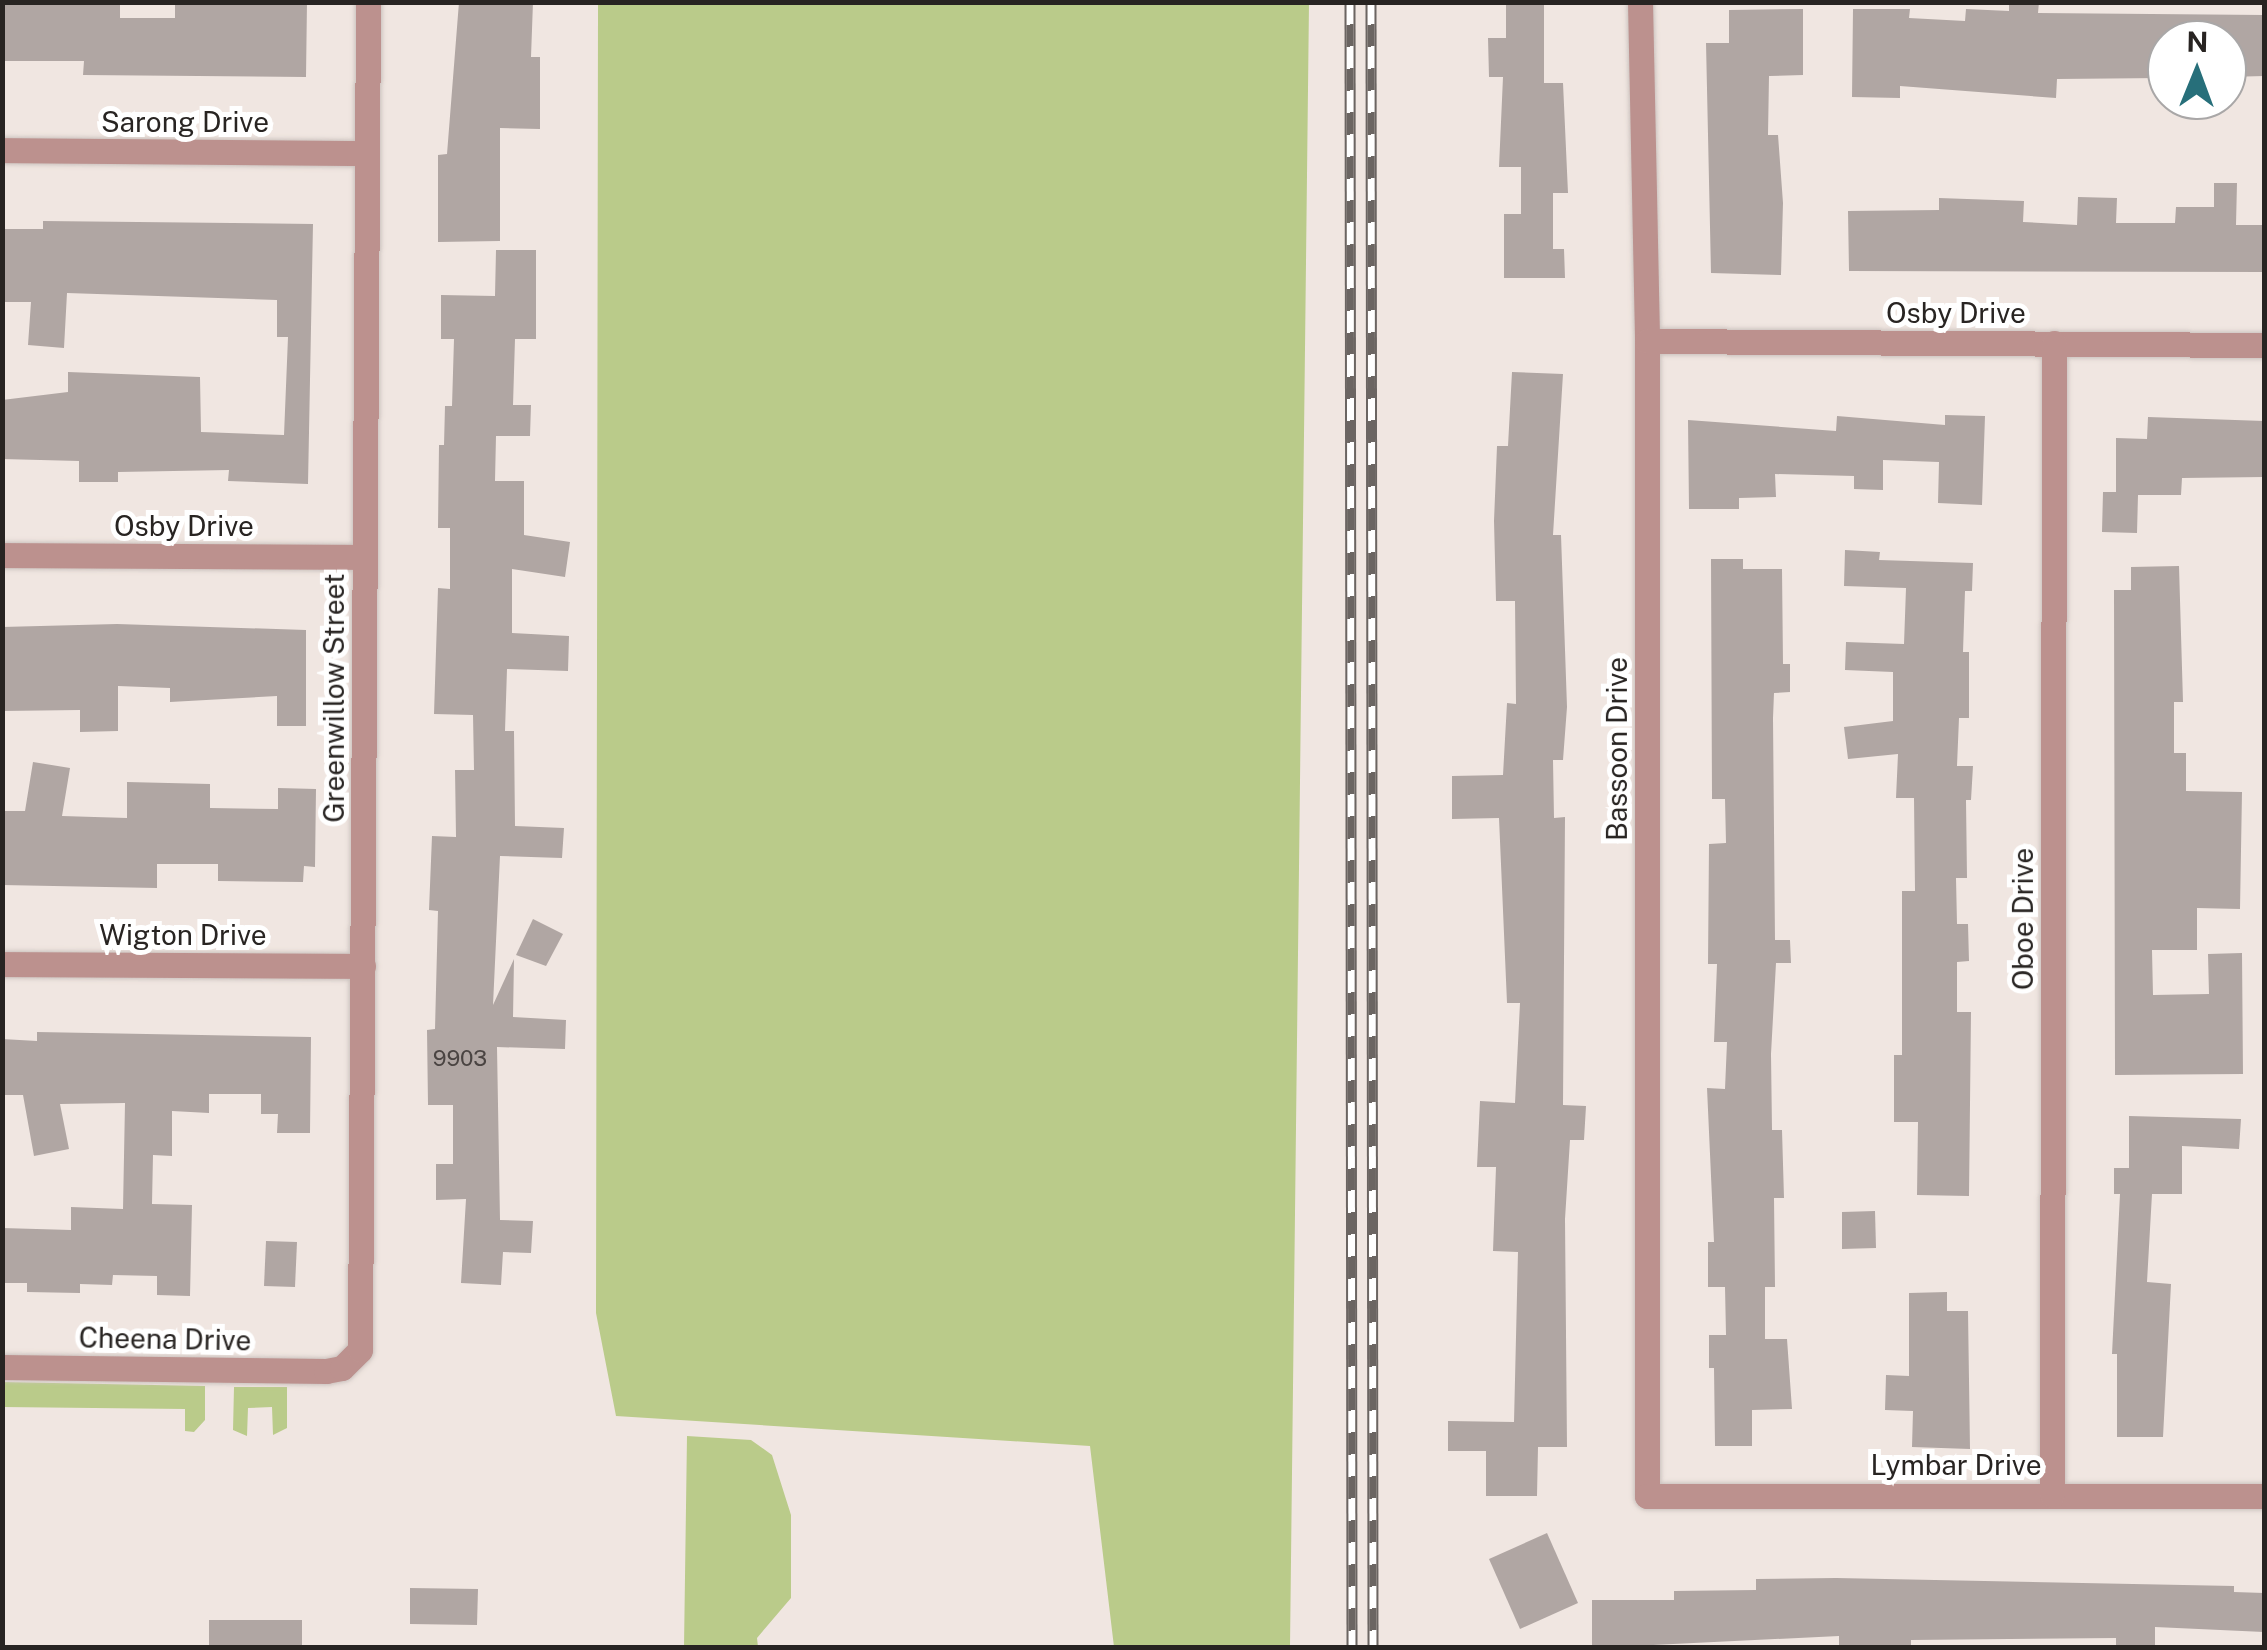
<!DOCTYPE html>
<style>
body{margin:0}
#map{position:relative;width:2267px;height:1650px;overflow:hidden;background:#f0e6e1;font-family:"Public Sans",sans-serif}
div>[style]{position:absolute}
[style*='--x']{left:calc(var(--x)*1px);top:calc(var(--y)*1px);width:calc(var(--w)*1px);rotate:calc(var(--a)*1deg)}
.green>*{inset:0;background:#bacb8a}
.building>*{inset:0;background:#b0a6a3}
.roads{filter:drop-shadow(0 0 2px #ccc3bf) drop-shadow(0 0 2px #ccc3bf)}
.street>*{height:25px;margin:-12.5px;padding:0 12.5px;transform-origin:12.5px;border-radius:12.5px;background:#bc918e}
.rail>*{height:11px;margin-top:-5.5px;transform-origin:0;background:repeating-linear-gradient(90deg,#fff 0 22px,#6b6562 0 44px);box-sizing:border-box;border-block:2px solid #6b6562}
span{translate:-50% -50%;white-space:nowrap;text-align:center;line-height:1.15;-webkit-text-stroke:10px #fff;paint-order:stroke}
.number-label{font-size:22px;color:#4a4442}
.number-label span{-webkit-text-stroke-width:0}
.street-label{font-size:28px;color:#282422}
.frame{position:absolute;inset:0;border:5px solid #282422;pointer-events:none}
.north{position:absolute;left:2147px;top:20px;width:100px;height:100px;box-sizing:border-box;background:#fff;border:2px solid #a9a7a7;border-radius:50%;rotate:1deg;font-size:28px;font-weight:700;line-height:40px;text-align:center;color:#282422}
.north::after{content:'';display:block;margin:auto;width:35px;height:45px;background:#276f7a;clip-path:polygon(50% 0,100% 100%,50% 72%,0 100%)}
</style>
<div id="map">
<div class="green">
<i style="clip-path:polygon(598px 3px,1309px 3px,1290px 1647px,1114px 1647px,1090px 1446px,616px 1416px,596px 1313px)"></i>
<i style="clip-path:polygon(3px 1382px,205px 1386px,205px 1420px,194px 1432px,185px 1431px,185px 1409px,3px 1407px)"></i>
<i style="clip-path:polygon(234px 1387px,287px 1387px,287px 1428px,273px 1435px,272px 1407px,248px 1408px,247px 1436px,233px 1430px)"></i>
<i style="clip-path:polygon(687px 1436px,751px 1440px,772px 1455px,791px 1515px,791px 1598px,757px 1638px,758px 1647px,684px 1647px)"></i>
</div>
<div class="building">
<i style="clip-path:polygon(2px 2px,120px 2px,120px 18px,175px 18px,175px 2px,307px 2px,306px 77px,83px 75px,84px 61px,2px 61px)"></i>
<i style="clip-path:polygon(459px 2px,533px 2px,531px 57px,540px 57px,540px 129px,500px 128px,500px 241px,438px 242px,438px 155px,447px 154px)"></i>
<i style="clip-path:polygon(1506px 2px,1544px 2px,1544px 83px,1563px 83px,1568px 193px,1553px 193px,1553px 249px,1564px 249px,1565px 278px,1504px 278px,1504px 214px,1521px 214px,1521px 167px,1499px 167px,1503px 77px,1489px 77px,1488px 38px,1506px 38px)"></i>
<i style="clip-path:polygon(2009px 2px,2039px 2px,2038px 13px,2264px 15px,2264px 76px,2227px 77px,2227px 40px,2162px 40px,2162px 78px,2057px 79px,2056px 98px,1900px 86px,1900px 98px,1852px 97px,1853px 9px,1910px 9px,1909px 18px,1965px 21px,1966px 9px,2009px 11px)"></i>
<i style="clip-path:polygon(1803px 9px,1803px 75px,1769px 76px,1768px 135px,1778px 135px,1783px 203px,1781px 275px,1711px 273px,1706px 43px,1729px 43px,1729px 10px)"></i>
<i style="clip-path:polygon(2214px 183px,2237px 183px,2236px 225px,2264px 225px,2264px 272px,1849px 271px,1848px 211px,1939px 210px,1939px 198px,2024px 201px,2023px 222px,2077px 225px,2078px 197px,2117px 198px,2116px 223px,2175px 223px,2176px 207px,2214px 207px)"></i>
<i style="clip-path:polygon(43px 221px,313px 224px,308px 484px,228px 481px,229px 470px,118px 472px,118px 482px,79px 482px,79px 461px,2px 459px,2px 400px,68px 392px,68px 372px,200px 377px,201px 432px,284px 435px,288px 337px,277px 337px,277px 300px,67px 293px,64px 348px,28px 345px,31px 302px,2px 302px,2px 229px,43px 229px)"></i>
<i style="clip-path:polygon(496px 250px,536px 250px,536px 339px,515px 339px,513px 405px,531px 405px,530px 436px,496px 436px,495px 481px,524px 481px,524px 535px,570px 542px,565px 577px,512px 569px,512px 633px,569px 636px,568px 671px,507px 669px,505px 731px,514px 731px,515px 826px,564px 828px,562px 858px,500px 856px,493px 1005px,514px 959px,513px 1017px,566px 1020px,565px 1049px,497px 1047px,500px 1220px,533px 1221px,531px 1253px,503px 1252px,501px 1285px,461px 1283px,466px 1199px,436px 1200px,436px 1164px,453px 1164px,453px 1105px,428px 1105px,427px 1030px,435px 1029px,438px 911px,429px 910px,432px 836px,456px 837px,455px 770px,474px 770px,473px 715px,434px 714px,438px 588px,450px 589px,450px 528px,438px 528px,439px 445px,444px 445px,445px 406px,452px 406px,454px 339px,441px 339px,441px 295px,495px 296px)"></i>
<i style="clip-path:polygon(1512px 372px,1563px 374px,1553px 535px,1561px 535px,1567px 707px,1563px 760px,1553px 760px,1554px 818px,1565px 817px,1563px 1105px,1586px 1106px,1584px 1140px,1570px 1140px,1565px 1219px,1567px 1447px,1538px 1447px,1537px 1496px,1486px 1496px,1486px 1451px,1448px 1451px,1448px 1421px,1514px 1422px,1518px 1252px,1493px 1251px,1496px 1167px,1477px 1167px,1480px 1101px,1515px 1103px,1520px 1003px,1507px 1003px,1499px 818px,1452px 819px,1452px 776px,1503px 775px,1507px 703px,1516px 704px,1515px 601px,1496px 601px,1494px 521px,1497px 446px,1508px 446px)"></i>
<i style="clip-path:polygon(1945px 415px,1985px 416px,1982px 505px,1938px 503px,1939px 462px,1883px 460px,1883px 490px,1854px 489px,1854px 476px,1775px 474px,1776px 497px,1739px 498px,1739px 509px,1689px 509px,1688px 420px,1836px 431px,1837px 416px,1945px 425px)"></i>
<i style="clip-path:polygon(2148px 417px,2264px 421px,2264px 477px,2182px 478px,2181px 495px,2138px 495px,2137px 533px,2102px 532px,2103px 492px,2116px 492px,2116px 438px,2147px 439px)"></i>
<i style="clip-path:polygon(1845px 550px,1880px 552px,1879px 560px,1973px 563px,1972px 591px,1965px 591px,1963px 652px,1969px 652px,1969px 718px,1959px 718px,1957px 766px,1973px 766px,1971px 800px,1966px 800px,1967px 878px,1956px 878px,1957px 924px,1968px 924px,1969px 961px,1957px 962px,1957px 1012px,1971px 1012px,1969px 1196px,1917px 1195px,1918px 1122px,1894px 1122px,1894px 1055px,1902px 1055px,1902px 891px,1915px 891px,1914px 798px,1896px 798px,1898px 754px,1848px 759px,1844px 727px,1893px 721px,1893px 672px,1845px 670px,1846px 642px,1904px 644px,1906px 588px,1844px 586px)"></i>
<i style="clip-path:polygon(1711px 559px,1743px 559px,1743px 569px,1782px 569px,1783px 664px,1790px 664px,1790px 692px,1774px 693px,1773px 718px,1775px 940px,1790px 940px,1791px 963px,1776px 963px,1771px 1054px,1772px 1130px,1782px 1130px,1784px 1198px,1774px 1198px,1775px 1287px,1765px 1287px,1765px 1339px,1787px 1339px,1792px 1409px,1752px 1410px,1752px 1446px,1715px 1446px,1714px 1368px,1709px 1368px,1709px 1335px,1726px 1335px,1725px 1287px,1708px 1287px,1708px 1242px,1714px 1242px,1707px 1088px,1725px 1089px,1727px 1042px,1714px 1042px,1717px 964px,1708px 964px,1709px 844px,1726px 843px,1725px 799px,1712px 799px)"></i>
<i style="clip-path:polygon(2179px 566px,2183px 702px,2174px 702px,2174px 753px,2186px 753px,2186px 791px,2242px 792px,2240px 909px,2197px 908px,2197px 950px,2152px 950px,2153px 995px,2209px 994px,2208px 954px,2242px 953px,2243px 1074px,2115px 1075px,2114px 590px,2131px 590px,2131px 567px)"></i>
<i style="clip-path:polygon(117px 624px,306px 630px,306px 726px,277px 726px,277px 696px,170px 702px,170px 688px,118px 686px,118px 731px,80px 732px,80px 710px,2px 711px,2px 627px)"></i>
<i style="clip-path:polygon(33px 762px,70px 768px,62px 816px,127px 818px,127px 782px,210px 784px,210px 808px,278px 809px,278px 788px,316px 789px,315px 867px,304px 866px,303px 882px,218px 881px,218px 864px,157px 864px,157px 888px,2px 885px,2px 811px,25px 811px)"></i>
<i style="clip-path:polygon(533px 919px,563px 934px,546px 966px,516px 955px)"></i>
<i style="clip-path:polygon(37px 1032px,311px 1037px,310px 1133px,277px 1133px,278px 1114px,261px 1114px,261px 1094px,209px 1094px,209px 1113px,172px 1111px,172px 1156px,153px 1155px,152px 1204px,192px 1205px,190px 1296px,157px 1295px,157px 1276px,113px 1275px,112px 1285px,80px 1284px,80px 1293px,27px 1292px,27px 1283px,2px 1283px,2px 1228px,71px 1230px,71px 1207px,123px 1209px,125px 1103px,60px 1104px,69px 1149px,34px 1156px,23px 1095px,2px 1095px,2px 1039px,37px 1041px)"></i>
<i style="clip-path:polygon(2129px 1116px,2241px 1119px,2239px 1149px,2182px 1146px,2182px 1194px,2152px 1194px,2147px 1282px,2171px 1284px,2163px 1437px,2117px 1437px,2117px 1354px,2112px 1354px,2120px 1194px,2114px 1194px,2114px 1168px,2129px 1168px)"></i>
<i style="clip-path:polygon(1875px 1211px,1876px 1248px,1842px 1249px,1842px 1212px)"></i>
<i style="clip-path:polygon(266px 1241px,297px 1242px,295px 1287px,264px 1286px)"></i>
<i style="clip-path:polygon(1947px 1292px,1947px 1311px,1968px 1311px,1970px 1449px,1912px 1447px,1913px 1411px,1885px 1410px,1886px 1375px,1909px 1376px,1909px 1293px)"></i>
<i style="clip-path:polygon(1547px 1533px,1578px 1603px,1520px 1629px,1489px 1559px)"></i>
<i style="clip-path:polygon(1836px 1578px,2234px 1586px,2234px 1592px,2264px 1593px,2264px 1632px,2155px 1627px,2155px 1648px,2116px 1648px,2116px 1638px,1911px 1640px,1911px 1648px,1839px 1648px,1839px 1636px,1592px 1648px,1592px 1600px,1674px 1600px,1674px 1591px,1756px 1590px,1756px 1579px)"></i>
<i style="clip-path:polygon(410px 1588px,478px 1589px,477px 1625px,410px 1624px)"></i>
<i style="clip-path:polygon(209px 1620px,302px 1620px,302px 1648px,209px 1648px)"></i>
</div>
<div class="roads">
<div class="street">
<i style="--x:1640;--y:2;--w:339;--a:88.8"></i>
<i style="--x:1647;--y:341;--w:1155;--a:90"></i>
<i style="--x:1647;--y:1496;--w:617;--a:0"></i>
<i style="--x:2;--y:150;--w:365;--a:0.5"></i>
<i style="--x:1647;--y:341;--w:617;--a:0.37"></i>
<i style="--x:2;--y:555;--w:362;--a:0.3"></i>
<i style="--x:2;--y:964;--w:361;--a:0.3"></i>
<i style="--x:2;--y:1367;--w:324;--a:0.7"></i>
<i style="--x:326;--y:1371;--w:16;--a:-11"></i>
<i style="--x:342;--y:1368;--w:25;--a:-45"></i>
<i style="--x:360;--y:1350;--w:1348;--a:-89.66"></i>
<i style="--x:2052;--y:1495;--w:1152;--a:-89.9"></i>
</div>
</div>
<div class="rail">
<i style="--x:1350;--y:2;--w:1646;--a:89.93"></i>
<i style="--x:1371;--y:2;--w:1646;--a:89.93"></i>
</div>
<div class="number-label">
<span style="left:460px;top:1059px">9903</span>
</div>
<div class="street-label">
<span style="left:185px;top:122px">Sarong Drive</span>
<span style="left:1956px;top:313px">Osby Drive</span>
<span style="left:184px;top:526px">Osby Drive</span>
<span style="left:334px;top:698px;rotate:-90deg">Greenwillow Street</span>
<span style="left:1617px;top:749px;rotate:-90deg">Bassoon Drive</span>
<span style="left:2023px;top:919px;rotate:-90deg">Oboe Drive</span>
<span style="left:183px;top:935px">Wigton Drive</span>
<span style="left:165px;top:1339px;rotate:1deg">Cheena Drive</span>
<span style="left:1956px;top:1465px">Lymbar Drive</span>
</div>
<div class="frame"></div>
<div class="north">N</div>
</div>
